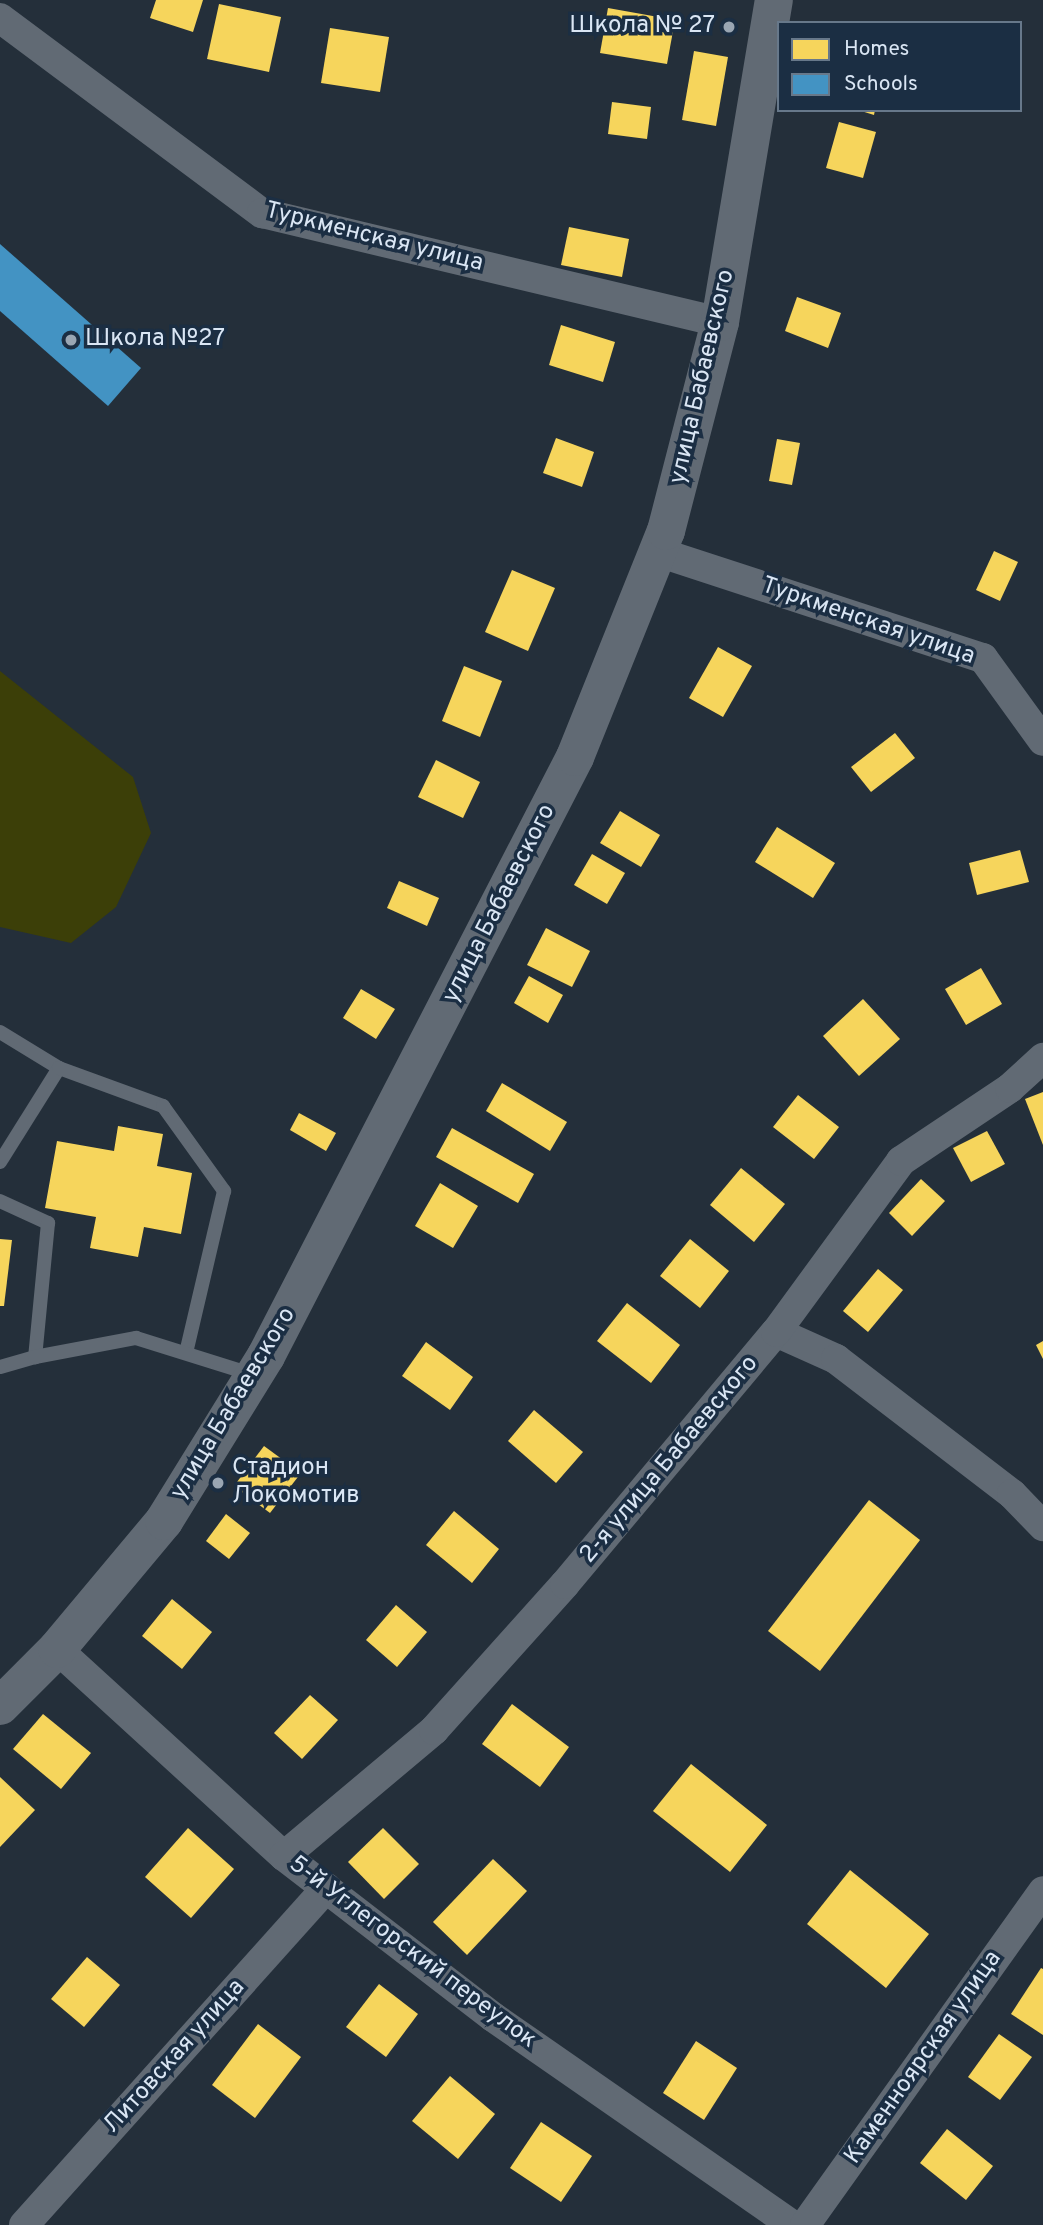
<!DOCTYPE html>
<meta charset="utf-8">
<style>
body{margin:0}
#map{position:relative;width:1043px;height:2225px;overflow:hidden;background:#242f3a;font-family:Overpass,sans-serif}
div>[style]{position:absolute}
[style*='--x']{left:calc(var(--x)*1px);top:calc(var(--y)*1px);width:calc(var(--w)*1px);rotate:calc(var(--a)*1deg)}
.green>*{inset:0;background:#3c3f08}
.homes>*{inset:0;background:#f6d55c}
.schools>*{inset:0;background:#4393c3}
.service>*{height:14px;margin:-7px;padding:0 7px;transform-origin:7px;border-radius:7px;background:#616a74}
.minor>*{height:30px;margin:-15px;padding:0 15px;transform-origin:15px;border-radius:15px;background:#616a74}
.secondary>*{height:38px;margin:-19px;padding:0 19px;transform-origin:19px;border-radius:19px;background:#616a74}
.dots>*{width:19px;height:19px;translate:-50% -50%;box-sizing:border-box;border:4px solid #1b2e43;border-radius:50%}
span{translate:-50% -50%;white-space:nowrap;text-align:center;line-height:1.15;-webkit-text-stroke:7px #1b2e43;paint-order:stroke}
.poi-label{font-size:24px;color:#dae6f4}
.right{translate:-100% -50%;text-align:right}
.left{translate:0 -50%;text-align:left}
.street-label{font-size:24px;color:#dae6f4}
.legend{position:absolute;left:777px;top:21px;width:245px;height:91px;box-sizing:border-box;background:#1b2e43;border:2px solid #67788a;margin:0;padding:9px 12px;list-style:none;font-size:21px;color:#dae6f4}
.legend li{display:flex;align-items:center;gap:14px;height:35px}
.legend b{width:35px;border:2px solid #67788a}
</style>
<div id="map">
<div class="green">
<i style="clip-path:polygon(0 671px,133px 777px,151px 833px,116px 907px,71px 943px,0 927px)"></i>
</div>
<div class="homes">
<i style="clip-path:polygon(156px 0,203px 0,193px 32px,150px 18px)"></i>
<i style="clip-path:polygon(219px 4px,281px 17px,269px 72px,207px 59px)"></i>
<i style="clip-path:polygon(608px 8px,675px 20px,667px 64px,600px 53px)"></i>
<i style="clip-path:polygon(330px 28px,389px 37px,380px 92px,321px 83px)"></i>
<i style="clip-path:polygon(694px 51px,728px 57px,716px 126px,682px 120px)"></i>
<i style="clip-path:polygon(612px 102px,651px 107px,647px 139px,608px 134px)"></i>
<i style="clip-path:polygon(858px 110px,875px 110px,874px 115px)"></i>
<i style="clip-path:polygon(839px 122px,876px 132px,863px 178px,826px 168px)"></i>
<i style="clip-path:polygon(569px 227px,629px 239px,622px 277px,561px 265px)"></i>
<i style="clip-path:polygon(797px 297px,841px 313px,828px 348px,785px 331px)"></i>
<i style="clip-path:polygon(561px 325px,615px 342px,603px 382px,549px 365px)"></i>
<i style="clip-path:polygon(556px 438px,594px 452px,582px 487px,543px 473px)"></i>
<i style="clip-path:polygon(777px 439px,800px 443px,792px 485px,769px 481px)"></i>
<i style="clip-path:polygon(994px 551px,1018px 562px,1000px 601px,976px 590px)"></i>
<i style="clip-path:polygon(512px 570px,555px 588px,528px 651px,485px 632px)"></i>
<i style="clip-path:polygon(718px 647px,752px 666px,723px 717px,689px 698px)"></i>
<i style="clip-path:polygon(464px 666px,502px 681px,480px 737px,442px 721px)"></i>
<i style="clip-path:polygon(895px 733px,915px 758px,871px 792px,851px 767px)"></i>
<i style="clip-path:polygon(436px 760px,480px 782px,463px 818px,418px 797px)"></i>
<i style="clip-path:polygon(620px 811px,660px 835px,641px 867px,600px 843px)"></i>
<i style="clip-path:polygon(777px 827px,835px 863px,813px 898px,755px 862px)"></i>
<i style="clip-path:polygon(1020px 850px,1029px 882px,977px 895px,969px 863px)"></i>
<i style="clip-path:polygon(592px 854px,625px 873px,607px 904px,574px 885px)"></i>
<i style="clip-path:polygon(399px 881px,439px 898px,427px 926px,387px 908px)"></i>
<i style="clip-path:polygon(546px 928px,590px 951px,572px 987px,527px 965px)"></i>
<i style="clip-path:polygon(981px 968px,1002px 1004px,966px 1025px,945px 989px)"></i>
<i style="clip-path:polygon(529px 976px,563px 995px,548px 1023px,514px 1003px)"></i>
<i style="clip-path:polygon(361px 989px,395px 1009px,376px 1039px,343px 1018px)"></i>
<i style="clip-path:polygon(863px 999px,900px 1039px,859px 1076px,823px 1036px)"></i>
<i style="clip-path:polygon(502px 1083px,567px 1122px,550px 1151px,486px 1111px)"></i>
<i style="clip-path:polygon(1043px 1092px,1043px 1145px,1025px 1099px)"></i>
<i style="clip-path:polygon(798px 1095px,839px 1127px,814px 1159px,773px 1127px)"></i>
<i style="clip-path:polygon(299px 1113px,336px 1133px,326px 1151px,290px 1130px)"></i>
<i style="clip-path:polygon(118px 1126px,163px 1134px,157px 1166px,192px 1173px,181px 1234px,144px 1227px,138px 1257px,90px 1248px,96px 1217px,45px 1208px,57px 1141px,114px 1151px)"></i>
<i style="clip-path:polygon(452px 1128px,534px 1174px,518px 1203px,436px 1157px)"></i>
<i style="clip-path:polygon(987px 1131px,1005px 1164px,971px 1182px,953px 1148px)"></i>
<i style="clip-path:polygon(741px 1168px,785px 1204px,754px 1242px,710px 1205px)"></i>
<i style="clip-path:polygon(921px 1179px,945px 1201px,912px 1236px,889px 1213px)"></i>
<i style="clip-path:polygon(440px 1183px,478px 1206px,453px 1248px,415px 1226px)"></i>
<i style="clip-path:polygon(0 1239px,12px 1240px,4px 1306px,0 1306px)"></i>
<i style="clip-path:polygon(690px 1239px,729px 1271px,700px 1308px,660px 1276px)"></i>
<i style="clip-path:polygon(878px 1269px,903px 1290px,868px 1332px,843px 1311px)"></i>
<i style="clip-path:polygon(627px 1303px,680px 1345px,651px 1383px,597px 1341px)"></i>
<i style="clip-path:polygon(1043px 1341px,1043px 1359px,1036px 1345px)"></i>
<i style="clip-path:polygon(426px 1342px,473px 1377px,450px 1410px,402px 1376px)"></i>
<i style="clip-path:polygon(534px 1410px,583px 1452px,556px 1483px,508px 1441px)"></i>
<i style="clip-path:polygon(264px 1446px,301px 1473px,270px 1513px,234px 1486px)"></i>
<i style="clip-path:polygon(869px 1500px,920px 1540px,820px 1671px,768px 1631px)"></i>
<i style="clip-path:polygon(454px 1511px,499px 1549px,472px 1583px,426px 1545px)"></i>
<i style="clip-path:polygon(226px 1514px,250px 1533px,229px 1559px,206px 1541px)"></i>
<i style="clip-path:polygon(172px 1599px,212px 1632px,182px 1669px,142px 1636px)"></i>
<i style="clip-path:polygon(396px 1605px,427px 1632px,397px 1667px,366px 1640px)"></i>
<i style="clip-path:polygon(310px 1695px,338px 1720px,302px 1759px,274px 1733px)"></i>
<i style="clip-path:polygon(512px 1704px,569px 1747px,540px 1787px,482px 1744px)"></i>
<i style="clip-path:polygon(43px 1714px,91px 1753px,61px 1789px,13px 1749px)"></i>
<i style="clip-path:polygon(691px 1764px,767px 1825px,730px 1872px,653px 1811px)"></i>
<i style="clip-path:polygon(0 1777px,35px 1810px,0 1847px)"></i>
<i style="clip-path:polygon(188px 1828px,234px 1869px,191px 1918px,145px 1877px)"></i>
<i style="clip-path:polygon(383px 1828px,419px 1864px,384px 1899px,348px 1862px)"></i>
<i style="clip-path:polygon(493px 1859px,527px 1891px,467px 1955px,433px 1922px)"></i>
<i style="clip-path:polygon(850px 1870px,929px 1934px,886px 1988px,807px 1924px)"></i>
<i style="clip-path:polygon(87px 1957px,120px 1985px,84px 2027px,51px 1999px)"></i>
<i style="clip-path:polygon(1041px 1968px,1043px 1969px,1043px 2035px,1011px 2014px)"></i>
<i style="clip-path:polygon(379px 1984px,418px 2014px,386px 2057px,346px 2027px)"></i>
<i style="clip-path:polygon(258px 2024px,301px 2057px,255px 2118px,212px 2085px)"></i>
<i style="clip-path:polygon(999px 2034px,1032px 2057px,1000px 2100px,968px 2077px)"></i>
<i style="clip-path:polygon(696px 2041px,737px 2068px,704px 2120px,663px 2093px)"></i>
<i style="clip-path:polygon(450px 2076px,495px 2114px,458px 2159px,412px 2121px)"></i>
<i style="clip-path:polygon(541px 2122px,592px 2156px,561px 2202px,510px 2168px)"></i>
<i style="clip-path:polygon(947px 2129px,993px 2166px,966px 2200px,920px 2163px)"></i>
</div>
<div class="schools">
<i style="clip-path:polygon(0 244px,141px 368px,108px 406px,0 311px)"></i>
</div>
<div class="service">
<i style="--x:0;--y:1032;--w:69;--a:31.4"></i>
<i style="--x:59;--y:1068;--w:111;--a:122.1"></i>
<i style="--x:59;--y:1068;--w:111;--a:20.1"></i>
<i style="--x:163;--y:1106;--w:105;--a:54.3"></i>
<i style="--x:224;--y:1191;--w:166;--a:103.2"></i>
<i style="--x:0;--y:1201;--w:53;--a:24.6"></i>
<i style="--x:48;--y:1223;--w:135;--a:95.5"></i>
<i style="--x:35;--y:1357;--w:36;--a:164"></i>
<i style="--x:35;--y:1357;--w:103;--a:-10.7"></i>
<i style="--x:136;--y:1338;--w:124;--a:17.4"></i>
</div>
<div class="minor">
<i style="--x:0;--y:18;--w:327;--a:36.7"></i>
<i style="--x:262;--y:213;--w:471;--a:13.4"></i>
<i style="--x:658;--y:552;--w:342;--a:18.1"></i>
<i style="--x:983;--y:658;--w:102;--a:54.1"></i>
<i style="--x:776;--y:1332;--w:66;--a:24.2"></i>
<i style="--x:836;--y:1359;--w:222;--a:37.5"></i>
<i style="--x:1012;--y:1494;--w:45;--a:45.9"></i>
<i style="--x:57;--y:1649;--w:307;--a:42.4"></i>
<i style="--x:284;--y:1856;--w:264;--a:37.6"></i>
<i style="--x:493;--y:2017;--w:364;--a:34.8"></i>
<i style="--x:284;--y:1856;--w:196;--a:-40"></i>
<i style="--x:434;--y:1730;--w:196;--a:-48.1"></i>
<i style="--x:565;--y:1584;--w:329;--a:-50.1"></i>
<i style="--x:776;--y:1332;--w:212;--a:-53.8"></i>
<i style="--x:901;--y:1161;--w:131;--a:-33.8"></i>
<i style="--x:1010;--y:1088;--w:45;--a:-42.3"></i>
<i style="--x:24;--y:2225;--w:453;--a:-48.1"></i>
<i style="--x:805;--y:2225;--w:410;--a:-54.5"></i>
</div>
<div class="secondary">
<i style="--x:0;--y:1706;--w:81;--a:-45"></i>
<i style="--x:57;--y:1649;--w:167;--a:-50.1"></i>
<i style="--x:164;--y:1521;--w:194;--a:-58.3"></i>
<i style="--x:266;--y:1356;--w:674;--a:-62.71"></i>
<i style="--x:575;--y:757;--w:244;--a:-68.1"></i>
<i style="--x:666;--y:531;--w:216;--a:-75.5"></i>
<i style="--x:720;--y:322;--w:326;--a:-80.5"></i>
</div>
<div class="dots">
<i style="left:729px;top:27px;background:#9aa6b3"></i>
<i style="left:71px;top:340px;background:#9aa6b3"></i>
<i style="left:218px;top:1483px;background:#9aa6b3"></i>
</div>
<div class="poi-label">
<span class="right" style="left:715px;top:27px">Школа № 27</span>
<span class="left" style="left:85px;top:340px">Школа №27</span>
<span class="left" style="left:232px;top:1483px">Стадион<br>Локомотив</span>
</div>
<div class="street-label">
<span style="left:374px;top:238px;rotate:14deg">Туркменская улица</span>
<span style="left:703px;top:377px;rotate:-77deg">улица Бабаевского</span>
<span style="left:868px;top:622px;rotate:19deg">Туркменская улица</span>
<span style="left:500px;top:904px;rotate:-63deg">улица Бабаевского</span>
<span style="left:234px;top:1404px;rotate:-59deg">улица Бабаевского</span>
<span style="left:670px;top:1460px;rotate:-50deg">2-я улица Бабаевского</span>
<span style="left:412px;top:1953px;rotate:37deg">5-й Углегорский переулок</span>
<span style="left:175px;top:2057px;rotate:-48deg">Литовская улица</span>
<span style="left:924px;top:2058px;rotate:-55deg">Каменноярская улица</span>
</div>
<ul class="legend">
<li><b style="height:19px;background:#f6d55c"></b>Homes</li>
<li><b style="height:19px;background:#4393c3"></b>Schools</li>
</ul>
</div>
